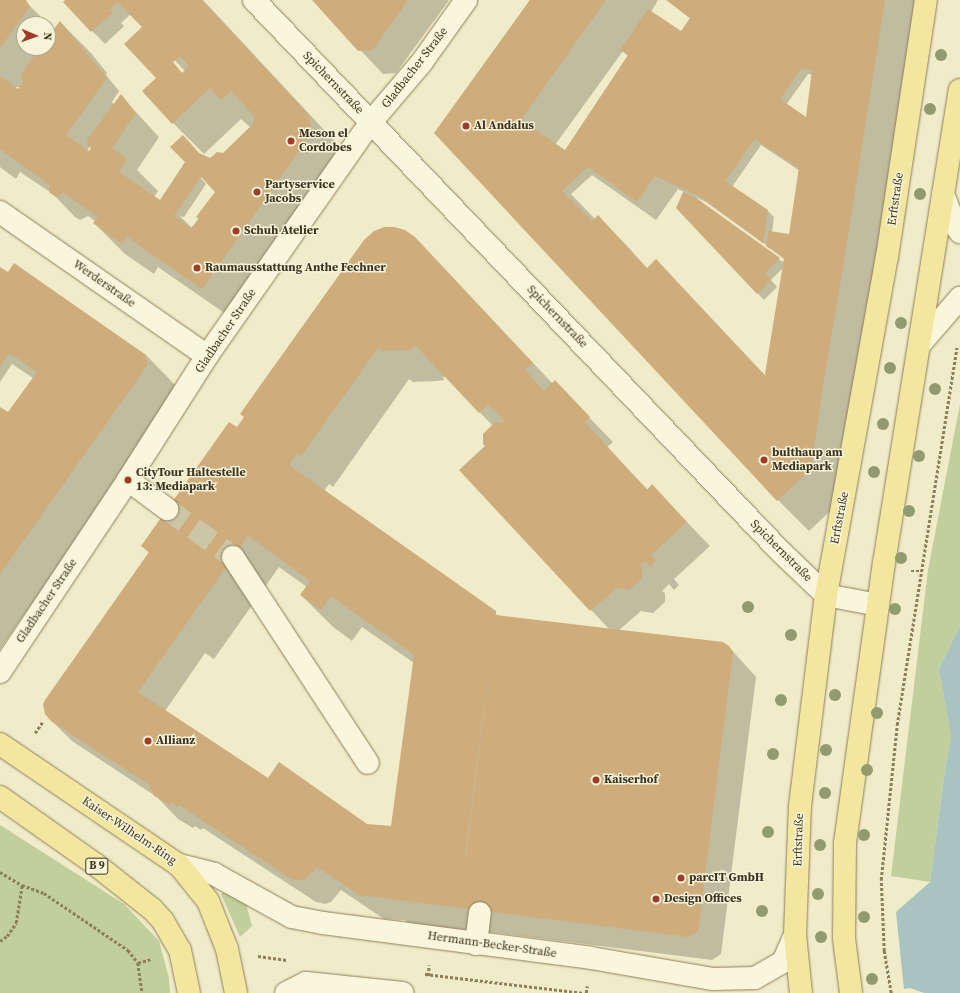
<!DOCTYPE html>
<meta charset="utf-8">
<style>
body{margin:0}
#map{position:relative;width:960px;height:993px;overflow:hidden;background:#f0ebc8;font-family:"Source Serif 4",serif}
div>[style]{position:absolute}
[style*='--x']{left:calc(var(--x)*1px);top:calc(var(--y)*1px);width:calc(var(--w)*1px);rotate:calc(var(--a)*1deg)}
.green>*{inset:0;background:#c0cf9b}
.water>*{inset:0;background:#a9c4c0}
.shadow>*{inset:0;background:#0003}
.building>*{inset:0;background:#cfac7c}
.minor-tunnel>*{height:22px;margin-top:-11px;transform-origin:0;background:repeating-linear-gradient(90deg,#ccc6a6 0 22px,transparent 0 33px)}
.path>*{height:2.5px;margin-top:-1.25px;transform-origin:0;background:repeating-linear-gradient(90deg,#8d7e5c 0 3px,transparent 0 5px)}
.roads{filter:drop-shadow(0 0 1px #8d7e5c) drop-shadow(0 0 1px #8d7e5c)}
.minor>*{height:22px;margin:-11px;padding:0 11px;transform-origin:11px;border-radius:11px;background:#faf6dc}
.major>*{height:22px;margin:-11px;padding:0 11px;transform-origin:11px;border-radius:11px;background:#f3e79f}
.trees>*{width:12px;height:12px;margin:-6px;border-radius:50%;background:#919b6f}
.dots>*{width:11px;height:11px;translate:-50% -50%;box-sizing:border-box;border:2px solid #f7f3d8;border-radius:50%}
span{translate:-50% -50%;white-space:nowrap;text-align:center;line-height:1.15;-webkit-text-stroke:3px #f7f3d8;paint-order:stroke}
.shield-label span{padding:1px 3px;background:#f7f3d8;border:1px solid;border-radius:3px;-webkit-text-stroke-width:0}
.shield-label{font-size:11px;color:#3d3320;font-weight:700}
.street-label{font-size:12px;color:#3d3320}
.poi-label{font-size:12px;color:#3d3320;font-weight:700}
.left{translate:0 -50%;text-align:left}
.north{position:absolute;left:16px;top:16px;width:40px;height:40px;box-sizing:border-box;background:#f7f3d8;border:1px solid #ada68e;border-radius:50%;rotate:92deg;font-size:11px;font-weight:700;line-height:16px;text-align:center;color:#3d3320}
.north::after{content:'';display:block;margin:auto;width:14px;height:18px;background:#9e3c29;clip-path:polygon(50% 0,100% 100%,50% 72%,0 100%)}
</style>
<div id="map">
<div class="green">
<i style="clip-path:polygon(960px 404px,960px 625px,939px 669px,951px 737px,944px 777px,930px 882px,891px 876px,928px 570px)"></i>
<i style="clip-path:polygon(0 825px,124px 904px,159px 941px,169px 978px,170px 993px,0 993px)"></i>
<i style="clip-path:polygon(223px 893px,231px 893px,246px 903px,252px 926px,240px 937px,221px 894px)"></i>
</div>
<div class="water">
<i style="clip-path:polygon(960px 625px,960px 993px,924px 993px,910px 988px,904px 989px,896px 912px,930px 882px,944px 777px,951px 737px,939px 669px)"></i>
</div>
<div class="shadow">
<i style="clip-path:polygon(evenodd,0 0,24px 0,54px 30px,60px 22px,91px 53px,107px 73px,106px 75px,119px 91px,112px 102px,114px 105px,121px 96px,159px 137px,137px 170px,158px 191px,154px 197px,161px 202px,200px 154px,209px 159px,223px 154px,251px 128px,241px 119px,204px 154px,173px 123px,158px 78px,147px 32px,131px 14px,121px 23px,124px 26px,105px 44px,64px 2px,66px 0,203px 0,340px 147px,343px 165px,308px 213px,298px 203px,297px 204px,300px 207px,233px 319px,158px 267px,154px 274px,125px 254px,94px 223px,95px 221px,88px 216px,80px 220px,75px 217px,53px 194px,20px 172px,16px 179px,0 167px,0 0,24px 24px,48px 24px,48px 48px,24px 48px,24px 24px,0 0,154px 39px,185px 71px,183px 74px,179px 70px,154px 39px,0 0,17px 87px,21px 87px,18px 90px,16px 88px,17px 87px,0 0,90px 146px,92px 148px,89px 152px,87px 151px,90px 146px,0 0,200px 175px,217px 192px,192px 228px,180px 216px,184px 217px,206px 184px,199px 176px,200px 175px)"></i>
<i style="clip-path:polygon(313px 0,449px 0,396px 73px,383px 74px)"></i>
<i style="clip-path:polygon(evenodd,530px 0,658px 0,651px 12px,681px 32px,691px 19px,666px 0,921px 0,842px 500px,809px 531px,778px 500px,435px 133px,530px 0,623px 51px,628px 56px,569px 155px,555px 145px,623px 51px,530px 0,808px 74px,812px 75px,806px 119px,786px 105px,808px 74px,530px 0,761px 145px,800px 171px,790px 236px,772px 233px,774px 217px,768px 211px,732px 187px,761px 145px,530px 0,592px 175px,656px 220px,678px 189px,684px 192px,677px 208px,764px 300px,777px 287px,771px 280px,783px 268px,766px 376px,656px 260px,647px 269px,629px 248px,598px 217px,595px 219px,571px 194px,592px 175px,530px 0,695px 197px,706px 202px,770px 248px,784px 259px,784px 263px,695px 197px)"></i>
<i style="clip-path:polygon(evenodd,415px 238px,553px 384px,555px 382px,613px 442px,607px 447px,648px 490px,652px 486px,710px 546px,674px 579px,679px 585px,674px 590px,669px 584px,662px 591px,665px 593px,665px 602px,653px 613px,641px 611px,618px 631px,729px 647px,756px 677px,721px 954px,712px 960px,491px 932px,490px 938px,414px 929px,405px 920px,384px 919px,341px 890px,331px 902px,325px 904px,316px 902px,203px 828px,201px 830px,195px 826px,193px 828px,178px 819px,157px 797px,72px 741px,48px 717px,149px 553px,142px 546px,237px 429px,415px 238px,443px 377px,446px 377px,493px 426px,486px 446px,460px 470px,610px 630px,500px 617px,324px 491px,329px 484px,333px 487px,409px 379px,413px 382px,437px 381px,444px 380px,443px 377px,415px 238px,279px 567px,307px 587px,301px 595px,332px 626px,352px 641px,362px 627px,414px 663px,392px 827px,367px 825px,269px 779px,165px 711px,205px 653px,214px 659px,279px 567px)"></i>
<i style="clip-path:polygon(0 268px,146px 355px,177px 387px,178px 397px,0 649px,0 408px,8px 414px,33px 378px,12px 364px,0 382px)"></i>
</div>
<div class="building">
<i style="clip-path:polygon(0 0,26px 0,30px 7px,0 48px)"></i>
<i style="clip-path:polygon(evenodd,65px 0,202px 0,309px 115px,312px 133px,202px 289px,127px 237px,122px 244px,93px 223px,98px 217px,63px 193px,56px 197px,50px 193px,49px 187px,50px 185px,0 149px,0 76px,18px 89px,23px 82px,21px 74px,40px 48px,48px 48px,48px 37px,60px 21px,107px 78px,66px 135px,89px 151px,91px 148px,88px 146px,87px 140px,121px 94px,136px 113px,112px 148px,127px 159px,119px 172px,160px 200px,185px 162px,170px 147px,183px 135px,199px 153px,210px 158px,217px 152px,223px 153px,253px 124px,254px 116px,231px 91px,221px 100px,210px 88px,172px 124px,142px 91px,156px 78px,124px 44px,142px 27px,133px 18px,118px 2px,109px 10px,113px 13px,91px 32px,63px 2px,65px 0,180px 56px,189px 66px,182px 73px,173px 62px,180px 56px,65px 0,201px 177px,215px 192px,196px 217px,199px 219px,191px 228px,174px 216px,201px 177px)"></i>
<i style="clip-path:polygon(312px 0,408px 0,373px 50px,358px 51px)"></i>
<i style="clip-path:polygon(evenodd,530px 0,606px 0,521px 120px,565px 150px,628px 55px,620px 50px,648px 9px,681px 31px,690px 18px,667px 0,885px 0,843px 268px,827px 266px,843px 268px,823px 386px,811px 469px,777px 501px,434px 133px,530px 0,801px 69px,812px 70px,806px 117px,780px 99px,801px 69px,530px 0,755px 139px,795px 166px,799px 167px,789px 234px,769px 231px,766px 246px,784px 258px,765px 374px,766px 377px,656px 259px,647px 268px,598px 215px,592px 221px,562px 191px,588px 167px,637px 202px,655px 176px,699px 196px,763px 243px,768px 210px,725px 181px,755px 139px)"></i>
<i style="clip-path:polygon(683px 192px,696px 198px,780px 258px,765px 273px,771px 280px,757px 294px,676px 208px)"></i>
<i style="clip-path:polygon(evenodd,384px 227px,394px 227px,405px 230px,415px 237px,533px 363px,525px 370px,535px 381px,544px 391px,555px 380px,590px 417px,585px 422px,647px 490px,652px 484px,687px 522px,651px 555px,656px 561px,650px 567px,645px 561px,640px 566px,642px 569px,642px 578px,629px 590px,617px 588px,590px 611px,459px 470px,485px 446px,483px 444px,483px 434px,495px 422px,506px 422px,488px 405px,479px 413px,416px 346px,412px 346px,413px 349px,405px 350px,381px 351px,381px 348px,378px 348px,301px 456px,297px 454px,289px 465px,496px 611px,496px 615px,723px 642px,729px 646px,733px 652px,699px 923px,698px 931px,693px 935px,688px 937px,359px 895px,317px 867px,307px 878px,301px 880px,291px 879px,179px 805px,177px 807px,171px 803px,169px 805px,153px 795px,154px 792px,149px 789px,151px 786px,51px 721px,45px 714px,43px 704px,45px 700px,149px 552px,141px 546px,229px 422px,237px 427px,244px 417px,240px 414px,364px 240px,374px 231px,384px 227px,248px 536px,310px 581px,300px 595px,321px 610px,331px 596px,414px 655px,391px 826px,367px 824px,279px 762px,268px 778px,138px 692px,248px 536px,384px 227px,491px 653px,466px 858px,465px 858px,486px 690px,491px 653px)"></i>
<i style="clip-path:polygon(14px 263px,146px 355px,147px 366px,0 574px,0 407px,8px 412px,37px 372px,9px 353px,0 367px,0 267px,8px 272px)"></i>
</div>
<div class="minor-tunnel">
<i style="--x:167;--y:509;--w:82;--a:36"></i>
</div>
<div class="path">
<i style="--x:911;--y:571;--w:9;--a:0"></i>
<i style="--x:35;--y:733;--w:14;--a:-56"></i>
<i style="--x:0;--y:872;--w:26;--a:31"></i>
<i style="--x:0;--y:941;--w:9;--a:-36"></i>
<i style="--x:7;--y:936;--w:16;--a:-55"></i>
<i style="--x:16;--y:923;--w:38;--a:-81"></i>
<i style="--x:22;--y:885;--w:23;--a:20"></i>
<i style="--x:44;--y:893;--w:102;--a:34.2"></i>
<i style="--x:128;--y:950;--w:16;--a:52"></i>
<i style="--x:138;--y:963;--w:30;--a:82"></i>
<i style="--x:258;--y:956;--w:29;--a:8"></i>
<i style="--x:138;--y:963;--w:14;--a:-17"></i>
<i style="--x:425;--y:974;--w:160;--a:6.8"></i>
<i style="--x:428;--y:976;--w:11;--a:-85"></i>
<i style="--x:586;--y:993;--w:7;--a:-82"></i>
<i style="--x:891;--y:993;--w:43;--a:-99.5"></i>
<i style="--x:884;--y:951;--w:71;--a:-92.4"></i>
<i style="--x:881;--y:880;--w:156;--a:-84.1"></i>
<i style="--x:897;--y:725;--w:382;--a:-81"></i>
</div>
<div class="roads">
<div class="minor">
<i style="--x:254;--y:0;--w:763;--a:46.33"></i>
<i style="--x:781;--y:552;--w:62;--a:43.7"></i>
<i style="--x:826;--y:595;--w:53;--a:10.9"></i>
<i style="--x:943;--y:194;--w:33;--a:69"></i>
<i style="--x:955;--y:225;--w:9;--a:54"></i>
<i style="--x:0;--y:212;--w:252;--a:34.8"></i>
<i style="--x:921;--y:343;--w:60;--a:-49.1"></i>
<i style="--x:128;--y:480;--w:49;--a:36.6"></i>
<i style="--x:233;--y:557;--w:246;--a:56.8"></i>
<i style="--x:0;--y:672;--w:231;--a:-56.3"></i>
<i style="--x:128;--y:480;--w:147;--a:-57.5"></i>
<i style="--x:207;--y:356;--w:286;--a:-55"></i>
<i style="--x:371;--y:122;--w:79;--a:-49.6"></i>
<i style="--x:422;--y:62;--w:76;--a:-54.6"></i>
<i style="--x:179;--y:865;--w:36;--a:14"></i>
<i style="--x:214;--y:874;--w:89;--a:28.9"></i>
<i style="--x:292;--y:917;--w:32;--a:11"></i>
<i style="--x:323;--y:923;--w:270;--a:7.4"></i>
<i style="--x:591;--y:958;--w:124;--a:9.8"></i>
<i style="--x:713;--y:979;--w:42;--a:-1.4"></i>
<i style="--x:755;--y:978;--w:32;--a:-30"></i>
<i style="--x:783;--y:962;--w:30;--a:-66"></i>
<i style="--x:476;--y:944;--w:31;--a:-83"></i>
<i style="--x:286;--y:993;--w:22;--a:-27"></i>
<i style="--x:306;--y:983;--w:97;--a:5.9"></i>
</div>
<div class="major">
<i style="--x:0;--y:744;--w:216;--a:34.1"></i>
<i style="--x:179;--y:865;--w:46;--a:51.1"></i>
<i style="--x:208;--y:901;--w:52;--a:68.4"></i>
<i style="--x:227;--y:949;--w:45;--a:78.4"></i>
<i style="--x:0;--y:797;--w:116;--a:35.2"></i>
<i style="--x:95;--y:864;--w:73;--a:38.3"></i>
<i style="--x:152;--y:909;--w:16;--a:47"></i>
<i style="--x:163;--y:921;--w:34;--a:60"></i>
<i style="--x:180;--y:950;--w:44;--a:78.2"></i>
<i style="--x:801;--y:993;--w:58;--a:-95.9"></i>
<i style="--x:795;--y:935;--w:129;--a:-87.8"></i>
<i style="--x:800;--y:806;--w:213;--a:-83"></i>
<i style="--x:826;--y:595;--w:343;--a:-79.8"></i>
<i style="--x:887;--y:257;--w:260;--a:-81.4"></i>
<i style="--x:851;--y:993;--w:55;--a:-97.3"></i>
<i style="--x:844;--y:938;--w:95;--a:-89.4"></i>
<i style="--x:845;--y:843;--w:283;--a:-82.1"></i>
<i style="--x:884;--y:563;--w:479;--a:-80.9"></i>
</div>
</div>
<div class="trees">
<i style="left:941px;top:55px"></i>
<i style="left:930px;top:109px"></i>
<i style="left:920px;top:194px"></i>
<i style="left:901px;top:323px"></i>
<i style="left:890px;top:368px"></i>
<i style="left:935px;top:389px"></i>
<i style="left:883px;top:424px"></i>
<i style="left:919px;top:456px"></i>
<i style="left:874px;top:472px"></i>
<i style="left:909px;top:511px"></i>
<i style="left:901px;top:558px"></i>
<i style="left:748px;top:607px"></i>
<i style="left:895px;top:609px"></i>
<i style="left:791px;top:635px"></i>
<i style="left:835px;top:695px"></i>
<i style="left:781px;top:700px"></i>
<i style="left:877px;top:713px"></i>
<i style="left:826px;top:750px"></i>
<i style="left:773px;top:754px"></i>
<i style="left:867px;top:770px"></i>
<i style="left:825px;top:793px"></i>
<i style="left:768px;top:832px"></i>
<i style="left:864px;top:835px"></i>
<i style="left:820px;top:845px"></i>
<i style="left:818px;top:894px"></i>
<i style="left:762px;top:911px"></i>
<i style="left:864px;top:917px"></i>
<i style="left:821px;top:937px"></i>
<i style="left:872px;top:979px"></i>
</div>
<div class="dots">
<i style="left:466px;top:126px;background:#9e3c29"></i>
<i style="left:291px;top:141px;background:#9e3c29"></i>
<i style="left:257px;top:192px;background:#9e3c29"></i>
<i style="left:236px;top:231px;background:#9e3c29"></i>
<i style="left:197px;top:268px;background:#9e3c29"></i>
<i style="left:764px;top:460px;background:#9e3c29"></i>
<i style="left:128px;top:480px;background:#9e3c29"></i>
<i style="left:148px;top:741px;background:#9e3c29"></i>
<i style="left:596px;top:780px;background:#9e3c29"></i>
<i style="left:681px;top:878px;background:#9e3c29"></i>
<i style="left:656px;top:899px;background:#9e3c29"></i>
</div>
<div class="shield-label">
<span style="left:97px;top:866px">B 9</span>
</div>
<div class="street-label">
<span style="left:415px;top:68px;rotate:-52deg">Gladbacher Straße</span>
<span style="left:333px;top:83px;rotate:46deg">Spichernstraße</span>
<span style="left:896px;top:199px;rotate:-82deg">Erftstraße</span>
<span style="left:104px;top:284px;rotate:35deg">Werderstraße</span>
<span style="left:557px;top:317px;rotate:46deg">Spichernstraße</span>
<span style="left:226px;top:331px;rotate:-56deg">Gladbacher Straße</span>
<span style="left:840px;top:518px;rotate:-79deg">Erftstraße</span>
<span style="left:781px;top:551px;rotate:45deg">Spichernstraße</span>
<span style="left:47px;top:601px;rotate:-56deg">Gladbacher Straße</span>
<span style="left:129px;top:831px;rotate:34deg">Kaiser-Wilhelm-Ring</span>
<span style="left:799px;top:840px;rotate:-88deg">Erftstraße</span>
<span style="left:492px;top:945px;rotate:8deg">Hermann-Becker-Straße</span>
</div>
<div class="poi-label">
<span class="left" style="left:474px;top:126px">Al Andalus</span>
<span class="left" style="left:299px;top:141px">Meson el<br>Cordobes</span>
<span class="left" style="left:265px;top:192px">Partyservice<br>Jacobs</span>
<span class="left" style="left:244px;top:231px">Schuh Atelier</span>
<span class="left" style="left:205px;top:268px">Raumausstattung Anthe Fechner</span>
<span class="left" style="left:772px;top:460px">bulthaup am<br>Mediapark</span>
<span class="left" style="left:136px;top:480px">CityTour Haltestelle<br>13: Mediapark</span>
<span class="left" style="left:156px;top:741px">Allianz</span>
<span class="left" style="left:604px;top:780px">Kaiserhof</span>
<span class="left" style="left:689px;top:878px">parcIT GmbH</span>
<span class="left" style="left:664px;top:899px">Design Offices</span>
</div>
<div class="north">N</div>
</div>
